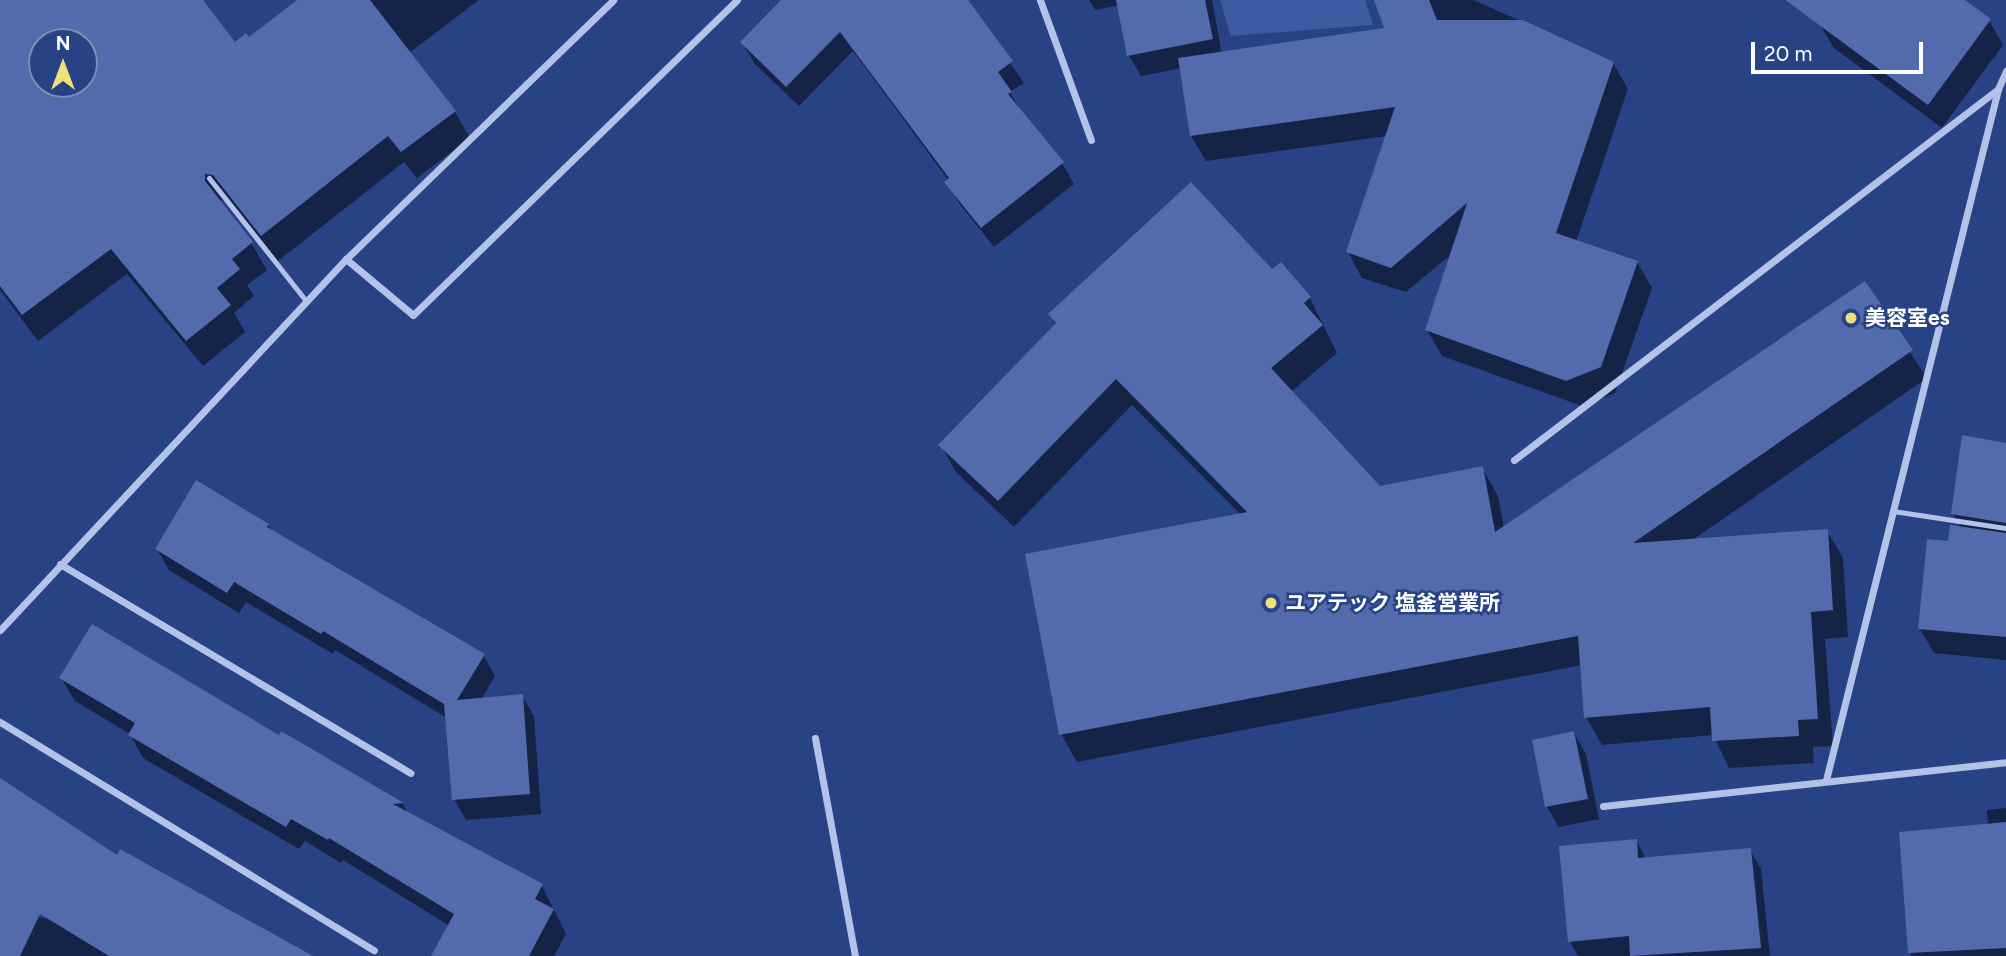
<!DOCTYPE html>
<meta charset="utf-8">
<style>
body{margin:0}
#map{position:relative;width:2006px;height:956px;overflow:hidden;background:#284286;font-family:Figtree,"Noto Sans JP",sans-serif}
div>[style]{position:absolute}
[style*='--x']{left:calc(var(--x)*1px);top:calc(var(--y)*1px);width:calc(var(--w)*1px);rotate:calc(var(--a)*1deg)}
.green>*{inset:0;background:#3d5ba2}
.shadow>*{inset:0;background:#0007}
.building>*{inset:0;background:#516bad}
.service>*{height:5px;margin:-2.5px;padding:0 2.5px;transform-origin:2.5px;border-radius:2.5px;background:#b3c3e8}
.minor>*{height:7px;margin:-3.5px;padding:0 3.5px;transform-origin:3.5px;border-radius:3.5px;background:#b3c3e8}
.dots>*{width:19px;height:19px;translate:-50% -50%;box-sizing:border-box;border:4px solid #284286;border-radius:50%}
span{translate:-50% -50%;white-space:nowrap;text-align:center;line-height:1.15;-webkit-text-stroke:5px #284286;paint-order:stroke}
.poi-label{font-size:21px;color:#fff;font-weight:700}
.left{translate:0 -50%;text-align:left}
.north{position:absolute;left:28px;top:28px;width:70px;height:70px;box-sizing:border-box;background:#284286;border:2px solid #7e8eb6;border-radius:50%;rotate:0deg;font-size:19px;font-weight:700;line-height:28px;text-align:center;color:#fff}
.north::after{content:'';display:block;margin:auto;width:24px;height:32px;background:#efe079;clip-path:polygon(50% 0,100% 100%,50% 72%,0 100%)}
.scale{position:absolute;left:1751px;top:42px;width:172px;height:32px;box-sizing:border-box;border:4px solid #fff;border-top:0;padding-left:9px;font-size:21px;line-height:24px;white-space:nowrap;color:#fff;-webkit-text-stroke:5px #284286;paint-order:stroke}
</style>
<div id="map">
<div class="green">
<i style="clip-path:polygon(1220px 0,1365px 0,1373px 25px,1231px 36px)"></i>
</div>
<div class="shadow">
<i style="clip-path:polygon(evenodd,0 0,201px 0,235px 45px,248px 39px,300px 0,479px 0,409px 53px,455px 112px,470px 138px,417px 178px,404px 162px,278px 261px,230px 201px,218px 200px,251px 243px,267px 270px,247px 285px,254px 296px,234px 313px,245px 332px,203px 366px,127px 274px,38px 341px,0 290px,0 0,42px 42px,84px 42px,84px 84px,42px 84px,42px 42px)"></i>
<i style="clip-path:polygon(783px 0,965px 0,1024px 83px,1010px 92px,1022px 113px,1062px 163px,1074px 184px,994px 247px,959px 203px,947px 182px,949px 181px,853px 51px,799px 106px,754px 63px,742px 42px)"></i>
<i style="clip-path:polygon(1089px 0,1212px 0,1222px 54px,1386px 30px,1376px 0,1474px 0,1613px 63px,1628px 89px,1576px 242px,1637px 262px,1652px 288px,1615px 393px,1582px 406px,1442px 356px,1427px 330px,1453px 253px,1406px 292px,1362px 278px,1348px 252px,1387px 136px,1206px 161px,1191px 136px,1182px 68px,1141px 76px,1129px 56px,1119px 5px,1095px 10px)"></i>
<i style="clip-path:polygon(1784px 0,1964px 0,1989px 20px,2003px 45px,1942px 128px,1834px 48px,1820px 25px)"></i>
<i style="clip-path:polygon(1281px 264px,1310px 298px,1337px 353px,1291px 392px,1379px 488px,1482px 468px,1498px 496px,1504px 528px,1864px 283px,1927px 378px,1691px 541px,1827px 531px,1843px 558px,1848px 637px,1825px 639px,1833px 746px,1813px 747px,1814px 763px,1729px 768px,1713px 735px,1602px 745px,1586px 717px,1582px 665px,1077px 762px,1061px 734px,1241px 515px,1132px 405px,1014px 527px,956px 472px,941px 445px,1056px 325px,1050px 315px,1272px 272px)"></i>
<i style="clip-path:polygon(2006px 445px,2006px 660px,1934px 653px,1920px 629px,1949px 543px,1961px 528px,1953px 514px)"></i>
<i style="clip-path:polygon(268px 525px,273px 533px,483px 655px,495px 676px,481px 700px,522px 696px,534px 716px,541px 814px,466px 820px,454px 799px,447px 718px,335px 650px,333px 654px,246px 602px,239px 613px,169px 570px,157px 549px)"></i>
<i style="clip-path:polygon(61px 678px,280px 737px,282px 733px,403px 804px,408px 814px,542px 886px,566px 934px,554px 956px,433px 956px,450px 926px,343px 860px,341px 863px,305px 841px,299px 849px,143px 758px,130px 734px,75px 701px)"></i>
<i style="clip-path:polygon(1574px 733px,1586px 754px,1599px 819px,1559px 827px,1547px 807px)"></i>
<i style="clip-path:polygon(0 779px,117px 857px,296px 956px,0 956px,0 911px,55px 920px,0 886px)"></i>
<i style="clip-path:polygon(2006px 808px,2006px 956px,1911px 956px,1900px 833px,1988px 826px,1987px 810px)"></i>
<i style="clip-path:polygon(1636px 840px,1646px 859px,1750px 850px,1761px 869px,1770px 956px,1578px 956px,1570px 942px)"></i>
</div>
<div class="building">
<i style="clip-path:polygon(evenodd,0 0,203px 0,235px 42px,246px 33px,249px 37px,297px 0,370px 0,456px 111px,401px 152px,388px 136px,261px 236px,213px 175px,205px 174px,205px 181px,253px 242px,232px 259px,240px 269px,217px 288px,231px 305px,186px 341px,111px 249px,22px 315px,0 286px,0 0,42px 42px,84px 42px,84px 84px,42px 84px,42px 42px)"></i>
<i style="clip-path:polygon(781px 0,968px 0,1013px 61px,998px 72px,1012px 92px,1008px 94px,1064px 162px,981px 228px,944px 182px,949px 178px,840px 32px,786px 87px,740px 42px)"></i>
<i style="clip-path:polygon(1116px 0,1205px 0,1213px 39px,1127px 56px)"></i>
<i style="clip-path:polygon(1374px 0,1429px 0,1437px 20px,1523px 20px,1614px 62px,1556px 233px,1638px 261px,1601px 367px,1566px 381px,1425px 330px,1467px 203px,1391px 268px,1346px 252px,1395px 107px,1190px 136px,1178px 58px,1384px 28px)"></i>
<i style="clip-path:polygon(1785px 0,1965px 0,1991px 19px,1928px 105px)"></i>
<i style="clip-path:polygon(1191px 182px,1272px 269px,1281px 262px,1311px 297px,1304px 303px,1323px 325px,1271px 368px,1380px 486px,1483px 466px,1495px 532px,1865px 281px,1913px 350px,1633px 543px,1828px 529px,1833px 610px,1811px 612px,1818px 719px,1798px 720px,1799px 736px,1712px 741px,1710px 707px,1584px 718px,1578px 636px,1059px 735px,1025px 554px,1247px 512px,1116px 379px,998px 501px,938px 445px,1056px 323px,1048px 314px)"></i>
<i style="clip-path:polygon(1962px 435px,2006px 443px,2006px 523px,1951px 514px)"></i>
<i style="clip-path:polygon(196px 480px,269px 524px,267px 527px,485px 654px,457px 700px,523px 694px,530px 794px,452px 800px,444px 704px,323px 631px,321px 634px,234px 582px,227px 593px,155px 549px)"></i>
<i style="clip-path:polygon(1950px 525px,2006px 533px,2006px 637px,1918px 629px,1927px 539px,1948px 541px)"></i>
<i style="clip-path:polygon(92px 624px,279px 735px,281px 731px,404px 803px,393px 804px,543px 884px,535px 899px,554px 909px,529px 956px,431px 956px,454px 914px,329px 838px,328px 840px,291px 819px,286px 827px,128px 735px,135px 723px,59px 678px)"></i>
<i style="clip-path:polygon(1574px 731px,1588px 799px,1545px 807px,1532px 740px)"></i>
<i style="clip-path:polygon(0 778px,117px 855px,120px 849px,313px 956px,109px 956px,40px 914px,20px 956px,0 956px)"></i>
<i style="clip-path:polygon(2006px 822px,2006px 948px,1908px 953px,1899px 832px)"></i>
<i style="clip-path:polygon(1637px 839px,1638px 858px,1751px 848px,1761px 948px,1630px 956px,1629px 936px,1568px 942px,1559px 846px)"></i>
</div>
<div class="service">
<i style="--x:209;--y:178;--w:157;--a:51.7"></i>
<i style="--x:1893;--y:511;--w:114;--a:8.6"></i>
</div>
<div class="minor">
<i style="--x:1040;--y:0;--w:149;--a:70"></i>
<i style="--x:346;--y:259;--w:87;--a:39.9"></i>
<i style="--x:413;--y:315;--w:452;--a:-44.2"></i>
<i style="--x:1514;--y:460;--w:610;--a:-37.47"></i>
<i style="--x:1998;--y:89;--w:20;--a:-66"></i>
<i style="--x:60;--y:564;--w:408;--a:30.8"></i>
<i style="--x:0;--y:630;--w:507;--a:-47"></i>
<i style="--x:346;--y:259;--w:372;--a:-44.1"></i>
<i style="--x:0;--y:722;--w:438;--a:31.4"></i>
<i style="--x:815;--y:738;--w:222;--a:79.6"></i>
<i style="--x:1826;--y:780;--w:712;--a:-76.02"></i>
<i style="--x:1603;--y:806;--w:405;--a:-6.2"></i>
</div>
<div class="dots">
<i style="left:1851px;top:318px;background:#efe079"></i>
<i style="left:1271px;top:603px;background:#efe079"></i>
</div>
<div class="poi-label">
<span class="left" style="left:1865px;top:318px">美容室es</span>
<span class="left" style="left:1285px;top:603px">ユアテック 塩釜営業所</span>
</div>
<div class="north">N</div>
<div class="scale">20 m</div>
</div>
